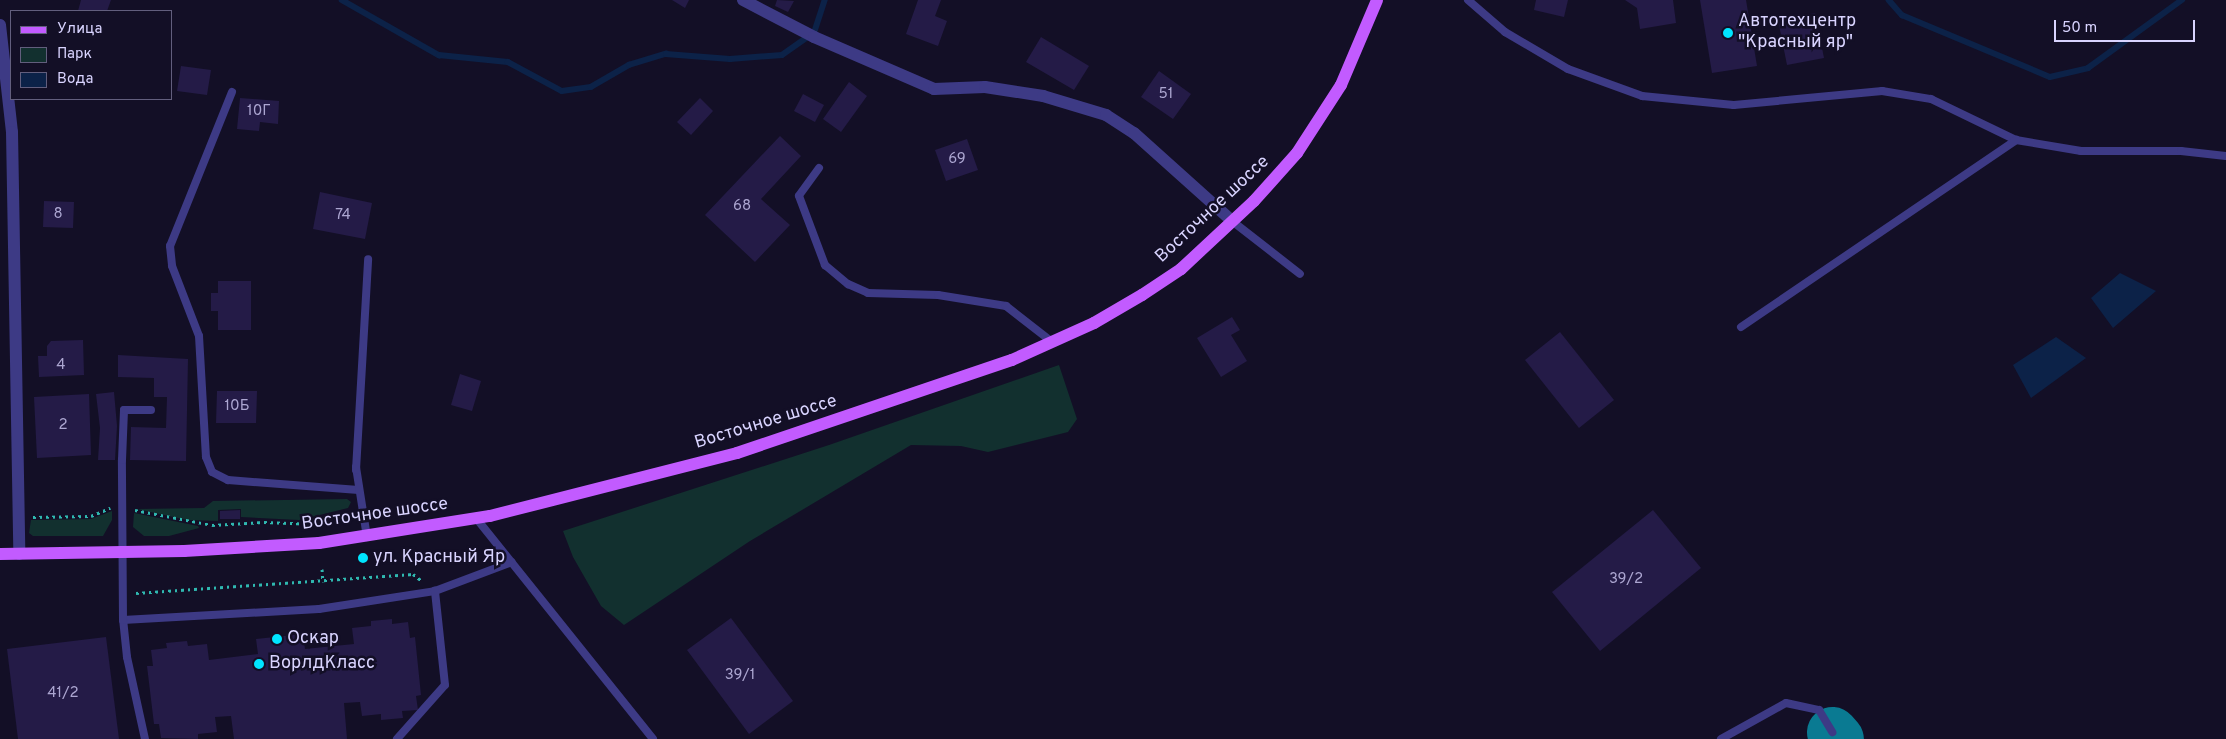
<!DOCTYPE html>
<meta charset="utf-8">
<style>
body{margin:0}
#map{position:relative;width:2226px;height:739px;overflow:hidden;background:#130f26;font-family:Overpass,sans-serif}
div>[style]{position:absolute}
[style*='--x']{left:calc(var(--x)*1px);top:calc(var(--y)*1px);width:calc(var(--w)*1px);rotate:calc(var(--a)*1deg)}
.green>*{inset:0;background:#12302f}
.water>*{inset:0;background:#0c2248}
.stream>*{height:5.5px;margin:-2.75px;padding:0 2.75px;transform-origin:2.75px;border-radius:2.75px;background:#0c2248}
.taxiway>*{height:51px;margin:-25.5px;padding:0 25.5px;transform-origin:25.5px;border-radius:25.5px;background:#0a7a92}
.building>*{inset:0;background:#241b47}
.path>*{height:3px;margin-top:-1.5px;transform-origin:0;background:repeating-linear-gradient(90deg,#2fb8b0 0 2.5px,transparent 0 6.5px)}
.service>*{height:8px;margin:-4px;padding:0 4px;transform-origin:4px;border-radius:4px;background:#3d3a85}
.minor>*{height:12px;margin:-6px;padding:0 6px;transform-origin:6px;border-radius:6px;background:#3d3a85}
.primary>*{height:12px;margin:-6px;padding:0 6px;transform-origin:6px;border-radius:6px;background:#c25bff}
.dots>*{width:14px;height:14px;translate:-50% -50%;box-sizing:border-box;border:2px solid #130f26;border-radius:50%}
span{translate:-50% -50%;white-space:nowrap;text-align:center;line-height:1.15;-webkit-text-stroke:5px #130f26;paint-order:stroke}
.number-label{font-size:15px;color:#aca6d1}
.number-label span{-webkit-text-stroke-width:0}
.poi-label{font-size:18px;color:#d9d4ff}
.left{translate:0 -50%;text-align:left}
.street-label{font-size:18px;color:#d9d4ff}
.legend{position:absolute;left:10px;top:10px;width:162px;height:90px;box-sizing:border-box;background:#130f26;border:1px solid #625e7d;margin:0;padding:6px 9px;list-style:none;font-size:15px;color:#d9d4ff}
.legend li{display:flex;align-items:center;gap:10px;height:25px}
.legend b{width:25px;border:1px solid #625e7d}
.scale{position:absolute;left:2054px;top:20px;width:141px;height:22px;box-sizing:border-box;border:2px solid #d9d4ff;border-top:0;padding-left:6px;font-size:15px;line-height:18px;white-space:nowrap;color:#d9d4ff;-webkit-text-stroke:4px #130f26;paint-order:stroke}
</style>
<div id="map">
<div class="green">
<i style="clip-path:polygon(1059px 365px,1077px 419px,1068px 432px,988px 452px,961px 446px,911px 445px,750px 541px,624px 625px,601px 606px,573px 557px,563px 531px,829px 445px)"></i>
<i style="clip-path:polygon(347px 499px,351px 502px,348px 508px,299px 520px,241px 517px,241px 509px,218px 510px,218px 521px,187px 520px,137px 509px,204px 508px,213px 501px)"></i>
<i style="clip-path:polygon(112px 511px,112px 520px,103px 536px,33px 536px,29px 533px,31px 520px,91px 519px)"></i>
<i style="clip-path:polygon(134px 513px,198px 526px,199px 528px,169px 536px,144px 536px,133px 527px)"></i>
</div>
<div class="water">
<i style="clip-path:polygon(2120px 273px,2156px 291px,2113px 328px,2091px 298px)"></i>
<i style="clip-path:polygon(2056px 337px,2086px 358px,2031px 398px,2013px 365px)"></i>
</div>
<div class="stream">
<i style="--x:342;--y:0;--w:112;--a:29.6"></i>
<i style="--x:439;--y:55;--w:69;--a:5.8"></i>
<i style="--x:508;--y:62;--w:61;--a:28.2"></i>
<i style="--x:562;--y:91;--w:29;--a:-8"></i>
<i style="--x:591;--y:87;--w:44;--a:-30.1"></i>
<i style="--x:629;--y:65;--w:39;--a:-17"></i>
<i style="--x:666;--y:54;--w:64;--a:4.5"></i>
<i style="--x:730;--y:59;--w:52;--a:-4.4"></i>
<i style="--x:782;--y:55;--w:39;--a:-35"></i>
<i style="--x:814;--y:33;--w:35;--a:-72"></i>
<i style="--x:1889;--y:0;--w:20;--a:49"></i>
<i style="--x:1902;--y:15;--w:160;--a:22.7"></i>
<i style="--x:2050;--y:77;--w:39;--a:-13"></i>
<i style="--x:2088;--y:68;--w:116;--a:-35.9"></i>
</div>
<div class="taxiway">
<i style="--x:1832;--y:732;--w:9;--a:49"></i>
</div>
<div class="building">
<i style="clip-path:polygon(81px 0,111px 0,107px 11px,78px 11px)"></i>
<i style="clip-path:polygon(672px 0,689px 0,685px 8px)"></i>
<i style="clip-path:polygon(777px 0,794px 1px,788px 12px,775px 6px)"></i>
<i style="clip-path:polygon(918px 0,941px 0,935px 16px,947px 21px,938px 46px,906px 34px)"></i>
<i style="clip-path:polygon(1536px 0,1568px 0,1564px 17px,1534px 10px)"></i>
<i style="clip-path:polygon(1625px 0,1673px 0,1676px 23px,1640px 29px,1637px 8px)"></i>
<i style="clip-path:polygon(1700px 0,1746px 0,1757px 66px,1712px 73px)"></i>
<i style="clip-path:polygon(1815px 13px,1824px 58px,1787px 65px,1778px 20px)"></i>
<i style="clip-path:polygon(1041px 37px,1089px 66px,1074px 90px,1026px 62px)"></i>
<i style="clip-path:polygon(181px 66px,211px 70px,207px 95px,177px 91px)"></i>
<i style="clip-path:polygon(1159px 71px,1191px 94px,1173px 119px,1141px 97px)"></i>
<i style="clip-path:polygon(849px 82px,867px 96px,841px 132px,823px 119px)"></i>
<i style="clip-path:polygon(803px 94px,824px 105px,815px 122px,794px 111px)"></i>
<i style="clip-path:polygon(240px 98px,279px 101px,278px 124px,260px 122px,259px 131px,237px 129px)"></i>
<i style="clip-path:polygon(700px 98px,713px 111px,691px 135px,677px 122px)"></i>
<i style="clip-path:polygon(780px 136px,801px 156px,761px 199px,790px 225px,755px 262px,705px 215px)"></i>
<i style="clip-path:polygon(967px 139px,978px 170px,946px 181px,935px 150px)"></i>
<i style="clip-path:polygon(320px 192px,372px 203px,365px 239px,313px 229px)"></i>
<i style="clip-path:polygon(44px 201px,74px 202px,73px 228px,43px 227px)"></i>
<i style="clip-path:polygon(218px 281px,251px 281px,251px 330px,218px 330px,218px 311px,211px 311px,211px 293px,218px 293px)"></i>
<i style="clip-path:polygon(1232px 317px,1240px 330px,1231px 335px,1247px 361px,1221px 377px,1197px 338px)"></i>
<i style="clip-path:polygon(1560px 332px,1614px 400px,1579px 428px,1525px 360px)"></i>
<i style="clip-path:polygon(83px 340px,84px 375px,39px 377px,38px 356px,47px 356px,47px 346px,51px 341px)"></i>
<i style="clip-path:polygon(118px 355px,188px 359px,186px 461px,130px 460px,131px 427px,166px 428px,167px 397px,154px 397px,154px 378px,118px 377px)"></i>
<i style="clip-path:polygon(460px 374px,481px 381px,472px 411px,451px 405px)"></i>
<i style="clip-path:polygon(217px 391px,257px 391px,256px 423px,216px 423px)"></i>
<i style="clip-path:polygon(114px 392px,117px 426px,115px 460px,98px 460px,100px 428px,96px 394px)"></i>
<i style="clip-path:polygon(89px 394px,91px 455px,37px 458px,34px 397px)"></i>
<i style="clip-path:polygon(240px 510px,240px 519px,220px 519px,220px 511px)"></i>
<i style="clip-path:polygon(1653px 510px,1701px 568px,1600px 651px,1552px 592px)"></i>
<i style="clip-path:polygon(731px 618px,793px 701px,749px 734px,687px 650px)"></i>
<i style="clip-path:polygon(392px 619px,392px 624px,408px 622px,410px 638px,415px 637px,421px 695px,416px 696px,418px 710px,402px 711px,403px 718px,381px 720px,381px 714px,362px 716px,360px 702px,344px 703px,347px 739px,234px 739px,231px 716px,215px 717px,217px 732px,198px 734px,198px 739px,161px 738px,159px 724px,154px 724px,147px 666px,153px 666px,151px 650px,167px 648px,166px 643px,187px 641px,188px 646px,207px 644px,209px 660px,258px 654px,256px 639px,303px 634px,305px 649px,354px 644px,352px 628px,371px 626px,371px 621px)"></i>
<i style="clip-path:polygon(106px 637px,119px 739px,18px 739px,7px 649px)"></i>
</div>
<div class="path">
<i style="--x:135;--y:510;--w:78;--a:11"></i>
<i style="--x:212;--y:525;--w:52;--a:-3.3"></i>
<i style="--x:264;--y:522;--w:52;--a:2.2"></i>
<i style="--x:33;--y:517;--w:58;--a:-1"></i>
<i style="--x:91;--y:516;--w:21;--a:-23"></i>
<i style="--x:322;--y:569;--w:13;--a:86"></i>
<i style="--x:136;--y:593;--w:278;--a:-3.9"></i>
<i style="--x:413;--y:574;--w:11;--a:38"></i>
</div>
<div class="service">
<i style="--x:1468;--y:0;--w:49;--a:40.9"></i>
<i style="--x:1505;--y:32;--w:73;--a:30.4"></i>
<i style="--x:1568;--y:69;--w:79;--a:20"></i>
<i style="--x:1642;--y:96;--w:92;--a:5.6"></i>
<i style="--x:1734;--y:105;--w:149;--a:-5.4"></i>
<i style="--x:1882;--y:91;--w:50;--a:9.3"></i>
<i style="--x:1931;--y:99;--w:94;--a:25.8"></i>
<i style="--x:2016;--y:140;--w:66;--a:9.6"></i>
<i style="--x:2081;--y:151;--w:100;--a:0"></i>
<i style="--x:2181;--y:151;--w:45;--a:6.3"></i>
<i style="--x:232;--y:92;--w:166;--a:111.9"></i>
<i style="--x:170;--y:246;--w:20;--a:84"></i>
<i style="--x:172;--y:266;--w:75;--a:68.9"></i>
<i style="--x:199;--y:336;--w:121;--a:86.7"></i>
<i style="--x:206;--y:457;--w:16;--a:68"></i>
<i style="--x:212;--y:472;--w:18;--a:27"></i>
<i style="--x:228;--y:480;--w:131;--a:4.4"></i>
<i style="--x:819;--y:168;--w:34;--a:126"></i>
<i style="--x:799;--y:196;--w:74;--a:69.4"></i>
<i style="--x:825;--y:265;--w:30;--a:40"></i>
<i style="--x:848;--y:284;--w:22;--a:24"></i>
<i style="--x:868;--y:293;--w:70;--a:1.6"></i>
<i style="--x:938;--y:295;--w:69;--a:9.2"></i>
<i style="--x:1006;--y:306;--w:58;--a:38"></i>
<i style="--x:1232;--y:221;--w:86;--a:37.9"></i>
<i style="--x:1741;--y:327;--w:333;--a:-34.2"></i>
<i style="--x:356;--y:467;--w:71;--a:81.1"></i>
<i style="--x:356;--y:470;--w:211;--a:-86.7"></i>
<i style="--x:476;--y:518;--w:283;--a:51.3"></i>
<i style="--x:123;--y:620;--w:196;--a:-3.2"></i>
<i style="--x:319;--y:609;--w:117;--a:-8.8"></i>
<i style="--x:435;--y:591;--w:82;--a:-20.6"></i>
<i style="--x:145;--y:739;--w:84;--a:-102.4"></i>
<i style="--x:127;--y:657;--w:37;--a:-96"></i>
<i style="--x:123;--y:620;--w:160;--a:-90.4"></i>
<i style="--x:122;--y:460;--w:50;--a:-87.7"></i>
<i style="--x:124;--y:410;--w:27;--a:0"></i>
<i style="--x:397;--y:739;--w:72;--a:-48.4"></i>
<i style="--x:445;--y:685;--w:95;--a:-96.1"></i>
<i style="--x:1721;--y:739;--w:74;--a:-29"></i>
<i style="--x:1786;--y:703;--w:34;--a:12"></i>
<i style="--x:1819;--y:710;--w:26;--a:59"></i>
</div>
<div class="minor">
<i style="--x:743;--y:0;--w:80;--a:27.5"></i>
<i style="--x:814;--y:37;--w:131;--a:23.4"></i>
<i style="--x:934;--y:89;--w:51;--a:-2.2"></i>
<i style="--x:985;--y:87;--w:59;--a:8.8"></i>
<i style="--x:1043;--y:96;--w:66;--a:16.8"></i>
<i style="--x:1106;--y:115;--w:33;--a:33"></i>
<i style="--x:1134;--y:133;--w:132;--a:41.9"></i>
<i style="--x:0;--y:25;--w:108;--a:83.6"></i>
<i style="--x:12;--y:132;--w:422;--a:89"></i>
</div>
<div class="primary">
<i style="--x:0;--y:554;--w:184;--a:-0.9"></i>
<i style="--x:184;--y:551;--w:135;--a:-3.4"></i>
<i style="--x:319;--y:543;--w:173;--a:-9"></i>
<i style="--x:490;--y:516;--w:255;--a:-14.3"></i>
<i style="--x:737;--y:453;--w:290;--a:-18.7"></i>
<i style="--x:1012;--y:360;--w:90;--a:-24.3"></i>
<i style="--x:1094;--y:323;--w:56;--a:-30.3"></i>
<i style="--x:1142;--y:295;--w:47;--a:-33.7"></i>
<i style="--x:1181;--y:269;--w:100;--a:-43"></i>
<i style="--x:1254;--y:201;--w:64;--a:-48.1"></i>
<i style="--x:1297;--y:153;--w:81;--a:-57.1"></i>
<i style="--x:1341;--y:85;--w:92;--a:-67"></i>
</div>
<div class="dots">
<i style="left:1728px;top:33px;background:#00e5ff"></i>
<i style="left:363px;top:558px;background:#00e5ff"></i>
<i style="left:277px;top:639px;background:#00e5ff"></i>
<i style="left:259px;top:664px;background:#00e5ff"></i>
</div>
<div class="number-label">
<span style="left:1166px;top:95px">51</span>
<span style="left:259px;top:112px">10Г</span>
<span style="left:957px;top:160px">69</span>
<span style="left:742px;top:207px">68</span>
<span style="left:58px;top:215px">8</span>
<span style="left:343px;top:216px">74</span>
<span style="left:61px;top:366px">4</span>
<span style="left:237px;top:407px">10Б</span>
<span style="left:63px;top:426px">2</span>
<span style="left:1626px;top:580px">39/2</span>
<span style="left:740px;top:676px">39/1</span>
<span style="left:63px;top:694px">41/2</span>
</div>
<div class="poi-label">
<span class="left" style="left:1738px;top:33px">Автотехцентр<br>"Красный яр"</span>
<span class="left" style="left:373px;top:558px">ул. Красный Яр</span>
<span class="left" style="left:287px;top:639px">Оскар</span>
<span class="left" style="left:269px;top:664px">ВорлдКласс</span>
</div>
<div class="street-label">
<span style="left:1213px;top:210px;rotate:-43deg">Восточное шоссе</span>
<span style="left:766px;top:423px;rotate:-17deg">Восточное шоссе</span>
<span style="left:375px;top:515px;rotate:-8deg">Восточное шоссе</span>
</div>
<ul class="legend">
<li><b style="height:6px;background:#c25bff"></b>Улица</li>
<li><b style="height:14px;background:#12302f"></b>Парк</li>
<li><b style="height:14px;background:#0c2248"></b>Вода</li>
</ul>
<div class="scale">50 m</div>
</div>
